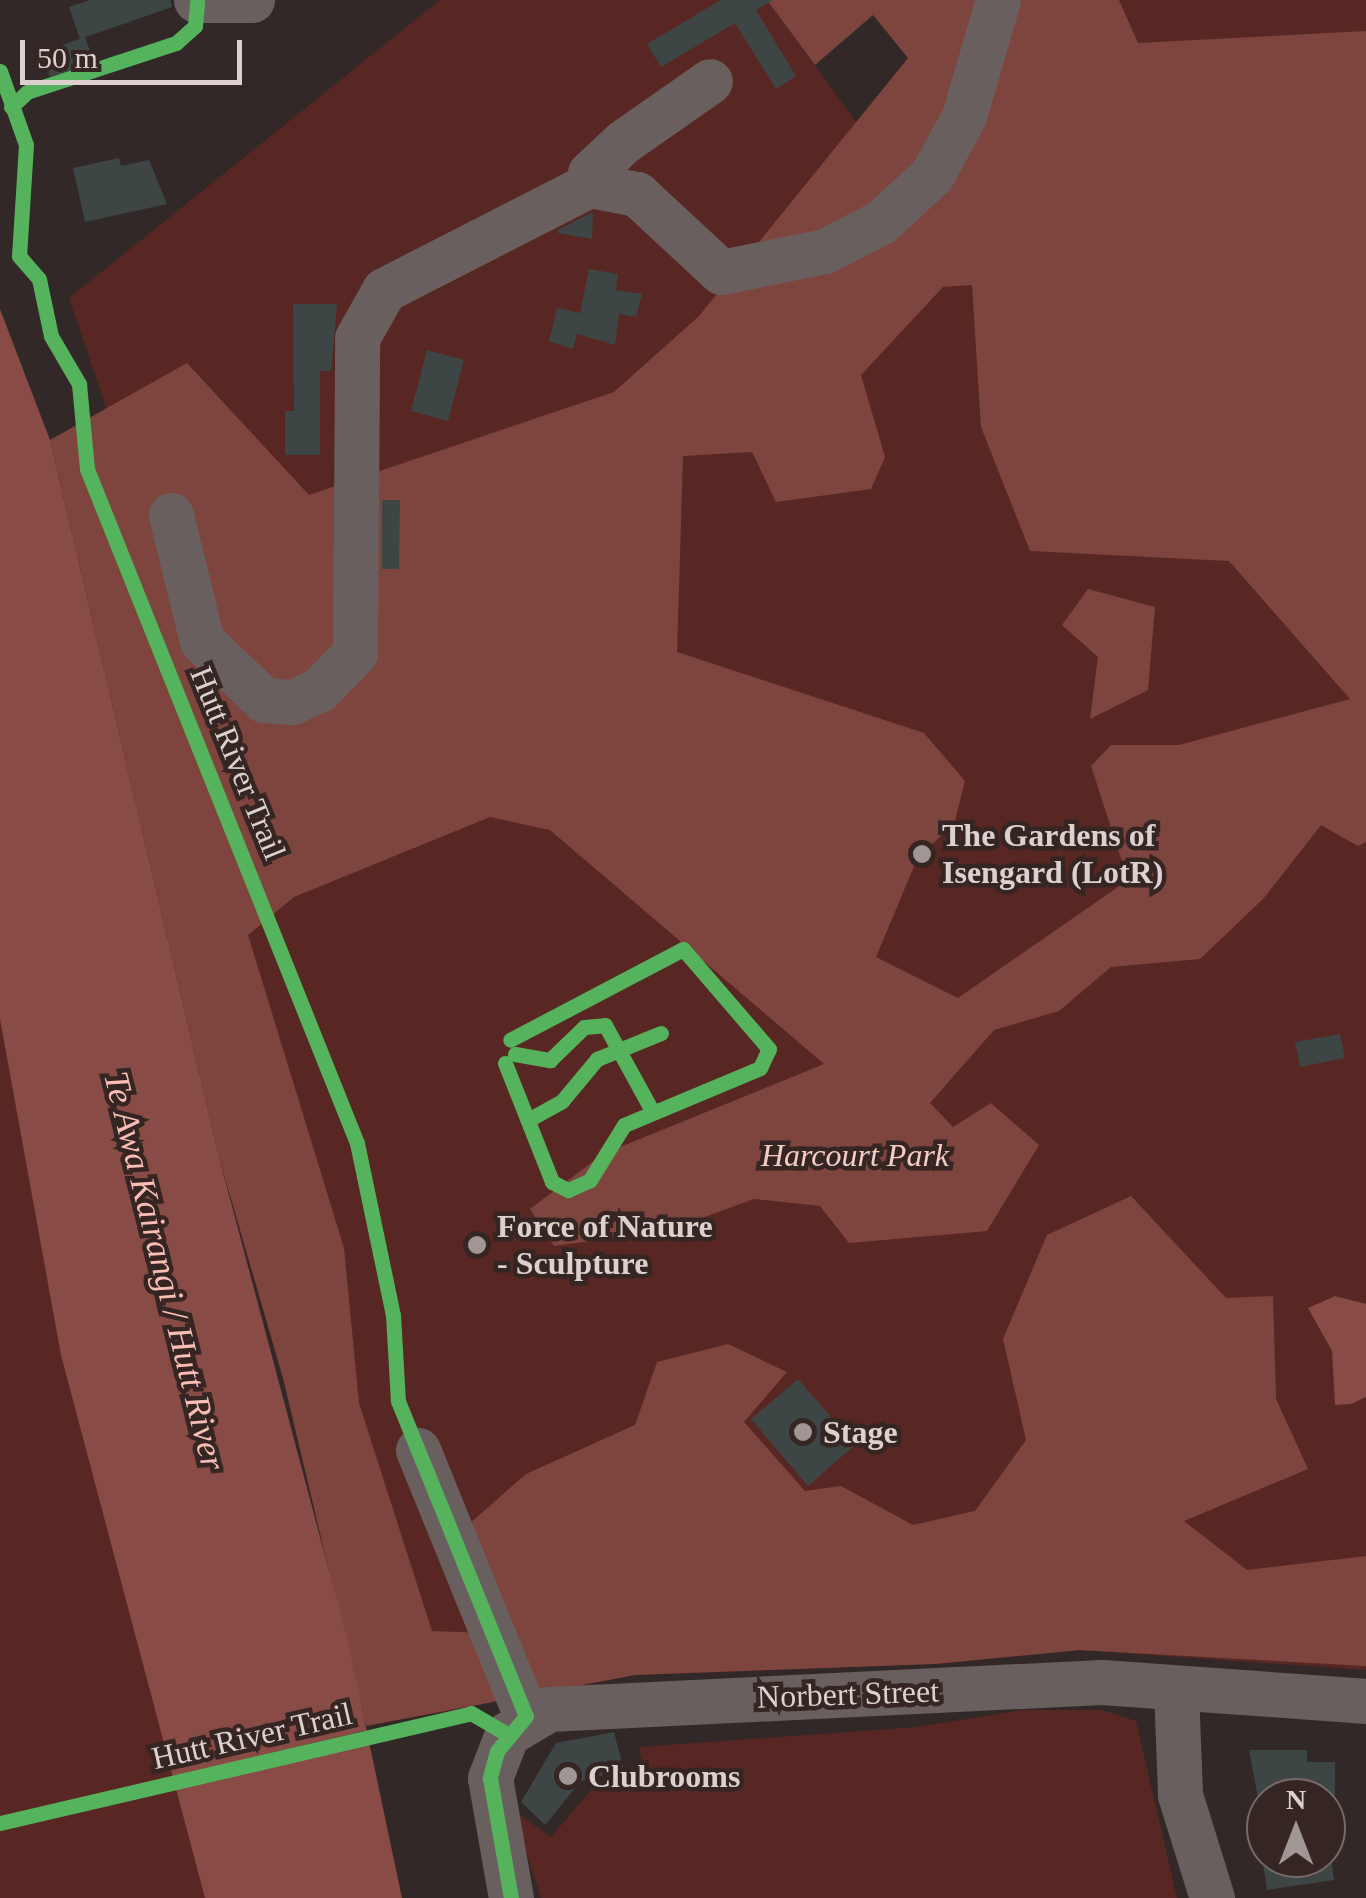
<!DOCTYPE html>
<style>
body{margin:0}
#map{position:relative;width:1366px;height:1898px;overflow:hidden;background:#312827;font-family:"Times New Roman",serif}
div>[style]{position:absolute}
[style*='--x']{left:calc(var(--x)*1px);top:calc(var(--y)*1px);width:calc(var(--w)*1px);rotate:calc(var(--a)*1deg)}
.green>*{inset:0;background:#592723}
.forest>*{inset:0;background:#7e453e}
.water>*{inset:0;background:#884b45}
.pier>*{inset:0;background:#312827}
.building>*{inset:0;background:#3d4645}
.minor>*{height:45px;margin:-22.5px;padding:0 22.5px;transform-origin:22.5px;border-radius:22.5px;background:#695f5e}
.cycleway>*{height:15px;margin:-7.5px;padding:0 7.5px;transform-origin:7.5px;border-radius:7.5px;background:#56b35d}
.dots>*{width:28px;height:28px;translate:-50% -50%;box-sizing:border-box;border:5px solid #352523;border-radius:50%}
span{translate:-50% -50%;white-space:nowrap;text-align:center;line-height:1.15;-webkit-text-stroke:9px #352523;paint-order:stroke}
.street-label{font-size:32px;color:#dcd1cf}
.poi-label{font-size:32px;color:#dcd1cf;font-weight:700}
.left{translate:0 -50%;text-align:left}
.park-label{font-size:32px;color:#f4cbc5;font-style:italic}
.water-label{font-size:35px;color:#fbbeb6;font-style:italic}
.north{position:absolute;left:1246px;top:1778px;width:100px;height:100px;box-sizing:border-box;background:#352523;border:2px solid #786a68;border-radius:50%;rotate:0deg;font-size:28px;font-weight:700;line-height:40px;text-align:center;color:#dcd1cf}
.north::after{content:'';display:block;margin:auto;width:35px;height:45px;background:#a09694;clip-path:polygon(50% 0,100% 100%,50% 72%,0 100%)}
.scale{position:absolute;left:20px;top:40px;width:222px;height:45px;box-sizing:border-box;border:5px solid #dcd1cf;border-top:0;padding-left:12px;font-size:30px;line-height:35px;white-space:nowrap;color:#dcd1cf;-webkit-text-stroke:8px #352523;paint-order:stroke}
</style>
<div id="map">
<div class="green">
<i style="clip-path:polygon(440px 0,767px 0,919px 208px,1027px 0,1366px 0,1366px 1670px,1079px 1650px,935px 1664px,635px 1675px,366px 1726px,283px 1378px,220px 1161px,105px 404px,69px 298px)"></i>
<i style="clip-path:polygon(0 984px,235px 1898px,0 1898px)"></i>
<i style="clip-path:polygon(1022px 1710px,1102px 1710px,1136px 1721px,1177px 1898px,541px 1898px,512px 1809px,551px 1837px,596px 1784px,644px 1772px,639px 1747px,917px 1727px)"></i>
</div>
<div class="forest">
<i style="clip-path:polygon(evenodd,767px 0,1119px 0,1138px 43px,1366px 31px,1366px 842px,1358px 846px,1321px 825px,1264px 898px,1200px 959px,1111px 967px,1059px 1011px,994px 1030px,930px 1103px,953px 1127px,991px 1103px,1039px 1145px,987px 1231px,849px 1243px,820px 1206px,754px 1199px,669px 1230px,554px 1246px,530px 1209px,603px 1154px,824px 1064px,550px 830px,490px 817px,294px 897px,248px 935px,344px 1248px,359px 1403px,432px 1631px,508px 1634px,468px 1525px,526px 1474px,635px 1425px,657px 1362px,728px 1344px,787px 1372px,744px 1422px,805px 1491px,841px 1486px,913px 1525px,975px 1511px,1026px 1440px,1003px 1339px,1047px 1235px,1131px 1196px,1226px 1298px,1273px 1296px,1276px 1399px,1308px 1469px,1184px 1521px,1247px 1570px,1366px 1556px,1366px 1666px,1079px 1650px,935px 1664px,635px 1675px,366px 1726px,283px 1378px,220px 1161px,50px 440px,187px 363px,309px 495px,614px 392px,699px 316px,908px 58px,873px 15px,815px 65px,767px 0,972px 285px,981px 427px,1030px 551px,1229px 561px,1350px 699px,1179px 745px,1111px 745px,1091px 766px,1128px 880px,958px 998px,876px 957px,918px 857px,954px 824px,965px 781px,924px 733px,677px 652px,683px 456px,752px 452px,776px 502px,871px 489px,885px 457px,861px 375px,943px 287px,972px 285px)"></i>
<i style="clip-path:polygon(1088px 589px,1155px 607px,1148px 690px,1090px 719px,1098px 657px,1062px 625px)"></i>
</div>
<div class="water">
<i style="clip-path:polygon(0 309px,50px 440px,220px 1161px,348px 1642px,402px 1898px,205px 1898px,61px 1355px,0 1019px)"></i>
<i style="clip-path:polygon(1335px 1296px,1366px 1304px,1366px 1397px,1351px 1404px,1335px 1405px,1332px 1351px,1308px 1308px)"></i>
</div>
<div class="pier">
<i style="clip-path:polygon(372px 1729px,374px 1742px,171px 1790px,168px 1778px)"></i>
</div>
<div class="building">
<i style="clip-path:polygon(90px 0,170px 0,172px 7px,80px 39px,69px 7px)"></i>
<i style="clip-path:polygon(721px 0,773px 0,756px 10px,796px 76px,776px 89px,735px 23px,661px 67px,647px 44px)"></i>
<i style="clip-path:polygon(85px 37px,94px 62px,50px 77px,42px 52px)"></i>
<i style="clip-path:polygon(119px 158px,121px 166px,149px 160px,167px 204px,85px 222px,73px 168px)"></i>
<i style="clip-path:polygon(593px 212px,592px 239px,558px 233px,558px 230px)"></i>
<i style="clip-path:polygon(589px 269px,618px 274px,616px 290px,642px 294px,636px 317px,619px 314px,615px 345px,577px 334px,573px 349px,549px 341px,557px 308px,580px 313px)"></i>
<i style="clip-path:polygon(293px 304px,337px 304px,331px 371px,320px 371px,320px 455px,285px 455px,285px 411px,294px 411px)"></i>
<i style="clip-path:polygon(427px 350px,464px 360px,448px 421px,411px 411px)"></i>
<i style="clip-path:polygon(382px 500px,400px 500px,399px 569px,382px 569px)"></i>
<i style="clip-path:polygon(1340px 1034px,1345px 1058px,1300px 1067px,1295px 1042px)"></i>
<i style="clip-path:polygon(798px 1379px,855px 1445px,808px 1486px,751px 1419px)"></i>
<i style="clip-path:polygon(614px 1732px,624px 1770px,581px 1781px,545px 1825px,521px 1802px,556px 1743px)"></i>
<i style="clip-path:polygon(1249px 1750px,1307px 1750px,1307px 1762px,1335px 1762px,1335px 1798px,1258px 1798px)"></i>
<i style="clip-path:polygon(1262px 1858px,1331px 1858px,1334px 1880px,1267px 1890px)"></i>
</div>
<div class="minor">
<i style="--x:196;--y:0;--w:56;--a:0"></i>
<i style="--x:589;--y:185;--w:12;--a:-85"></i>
<i style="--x:590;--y:173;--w:45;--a:-43.2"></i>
<i style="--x:623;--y:142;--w:106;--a:-35"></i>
<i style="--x:171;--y:515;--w:130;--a:76.2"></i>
<i style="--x:202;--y:641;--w:86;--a:43.6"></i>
<i style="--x:264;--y:700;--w:28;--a:4"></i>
<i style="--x:292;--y:702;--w:30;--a:-24"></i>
<i style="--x:319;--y:690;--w:52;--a:-45.8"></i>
<i style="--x:355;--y:653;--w:315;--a:-89.6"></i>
<i style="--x:357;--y:338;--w:55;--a:-60.6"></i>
<i style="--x:384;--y:290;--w:230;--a:-27.1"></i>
<i style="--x:589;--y:185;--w:49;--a:10.6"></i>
<i style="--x:637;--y:194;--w:115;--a:42.9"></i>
<i style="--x:721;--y:272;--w:106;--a:-11.4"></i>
<i style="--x:825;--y:251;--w:63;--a:-27.4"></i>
<i style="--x:881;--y:222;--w:69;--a:-42.7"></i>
<i style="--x:932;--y:175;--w:67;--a:-61.5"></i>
<i style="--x:964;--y:116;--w:121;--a:-73.7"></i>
<i style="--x:418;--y:1450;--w:287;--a:67.9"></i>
<i style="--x:1176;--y:1689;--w:106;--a:87.8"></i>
<i style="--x:1180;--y:1795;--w:108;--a:72.7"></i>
<i style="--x:511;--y:1898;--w:122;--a:-99.9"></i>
<i style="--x:490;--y:1778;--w:47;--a:-68.9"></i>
<i style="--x:507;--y:1734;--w:49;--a:-30.8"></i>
<i style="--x:549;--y:1709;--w:554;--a:-2.8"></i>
<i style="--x:1102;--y:1682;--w:265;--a:4.1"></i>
</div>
<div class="cycleway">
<i style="--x:0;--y:71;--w:78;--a:70.6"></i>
<i style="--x:26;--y:145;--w:111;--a:93.6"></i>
<i style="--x:19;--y:256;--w:30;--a:49"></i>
<i style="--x:39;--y:279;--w:58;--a:78.1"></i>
<i style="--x:51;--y:336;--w:56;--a:59.7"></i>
<i style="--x:79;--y:384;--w:85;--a:84.6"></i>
<i style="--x:87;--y:469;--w:726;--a:68.17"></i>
<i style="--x:357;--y:1143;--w:176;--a:78.2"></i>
<i style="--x:393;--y:1315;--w:86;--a:86.7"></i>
<i style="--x:398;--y:1401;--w:340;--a:67.9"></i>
<i style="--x:526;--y:1716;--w:45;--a:129.6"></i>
<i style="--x:497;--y:1751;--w:28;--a:105"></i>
<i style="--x:490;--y:1778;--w:122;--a:80.1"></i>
<i style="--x:11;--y:107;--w:22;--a:-43"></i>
<i style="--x:27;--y:92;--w:157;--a:-18.2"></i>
<i style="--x:176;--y:43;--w:25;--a:-42"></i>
<i style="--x:195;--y:26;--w:24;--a:-85"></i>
<i style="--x:515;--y:1054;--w:36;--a:10"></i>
<i style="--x:550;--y:1060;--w:47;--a:-44.1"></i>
<i style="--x:584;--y:1027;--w:21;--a:-5"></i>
<i style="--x:605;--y:1025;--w:98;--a:61.3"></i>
<i style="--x:505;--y:1063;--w:128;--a:68.4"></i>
<i style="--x:552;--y:1182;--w:18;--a:27"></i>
<i style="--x:568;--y:1190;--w:24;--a:-24"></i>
<i style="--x:590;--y:1180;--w:65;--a:-58.3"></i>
<i style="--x:624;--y:1125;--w:147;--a:-22.7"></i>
<i style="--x:760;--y:1068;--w:21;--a:-65"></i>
<i style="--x:769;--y:1049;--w:132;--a:-130.7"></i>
<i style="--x:683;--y:949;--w:195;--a:152.3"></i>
<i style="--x:528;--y:1120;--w:39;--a:-29"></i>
<i style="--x:562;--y:1101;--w:55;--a:-50.2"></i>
<i style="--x:597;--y:1059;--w:69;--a:-22.1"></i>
<i style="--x:0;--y:1823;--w:484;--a:-13.1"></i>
<i style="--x:471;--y:1713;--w:42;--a:30.3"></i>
</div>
<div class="dots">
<i style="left:922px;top:854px;background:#a09694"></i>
<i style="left:477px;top:1245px;background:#a09694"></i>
<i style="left:803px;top:1432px;background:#a09694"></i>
<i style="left:568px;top:1776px;background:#a09694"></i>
</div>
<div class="street-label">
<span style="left:238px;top:763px;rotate:68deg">Hutt River Trail</span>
<span style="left:848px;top:1694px;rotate:-2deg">Norbert Street</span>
<span style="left:252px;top:1736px;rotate:-13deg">Hutt River Trail</span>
</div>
<div class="poi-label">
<span class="left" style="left:942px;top:854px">The Gardens of<br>Isengard (LotR)</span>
<span class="left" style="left:497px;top:1245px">Force of Nature<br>- Sculpture</span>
<span class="left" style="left:823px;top:1432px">Stage</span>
<span class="left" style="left:588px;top:1776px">Clubrooms</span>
</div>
<div class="park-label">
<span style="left:855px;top:1155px">Harcourt Park</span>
</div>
<div class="water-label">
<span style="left:164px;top:1271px;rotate:76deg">Te Awa Kairangi / Hutt River</span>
</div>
<div class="north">N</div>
<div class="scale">50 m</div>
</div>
